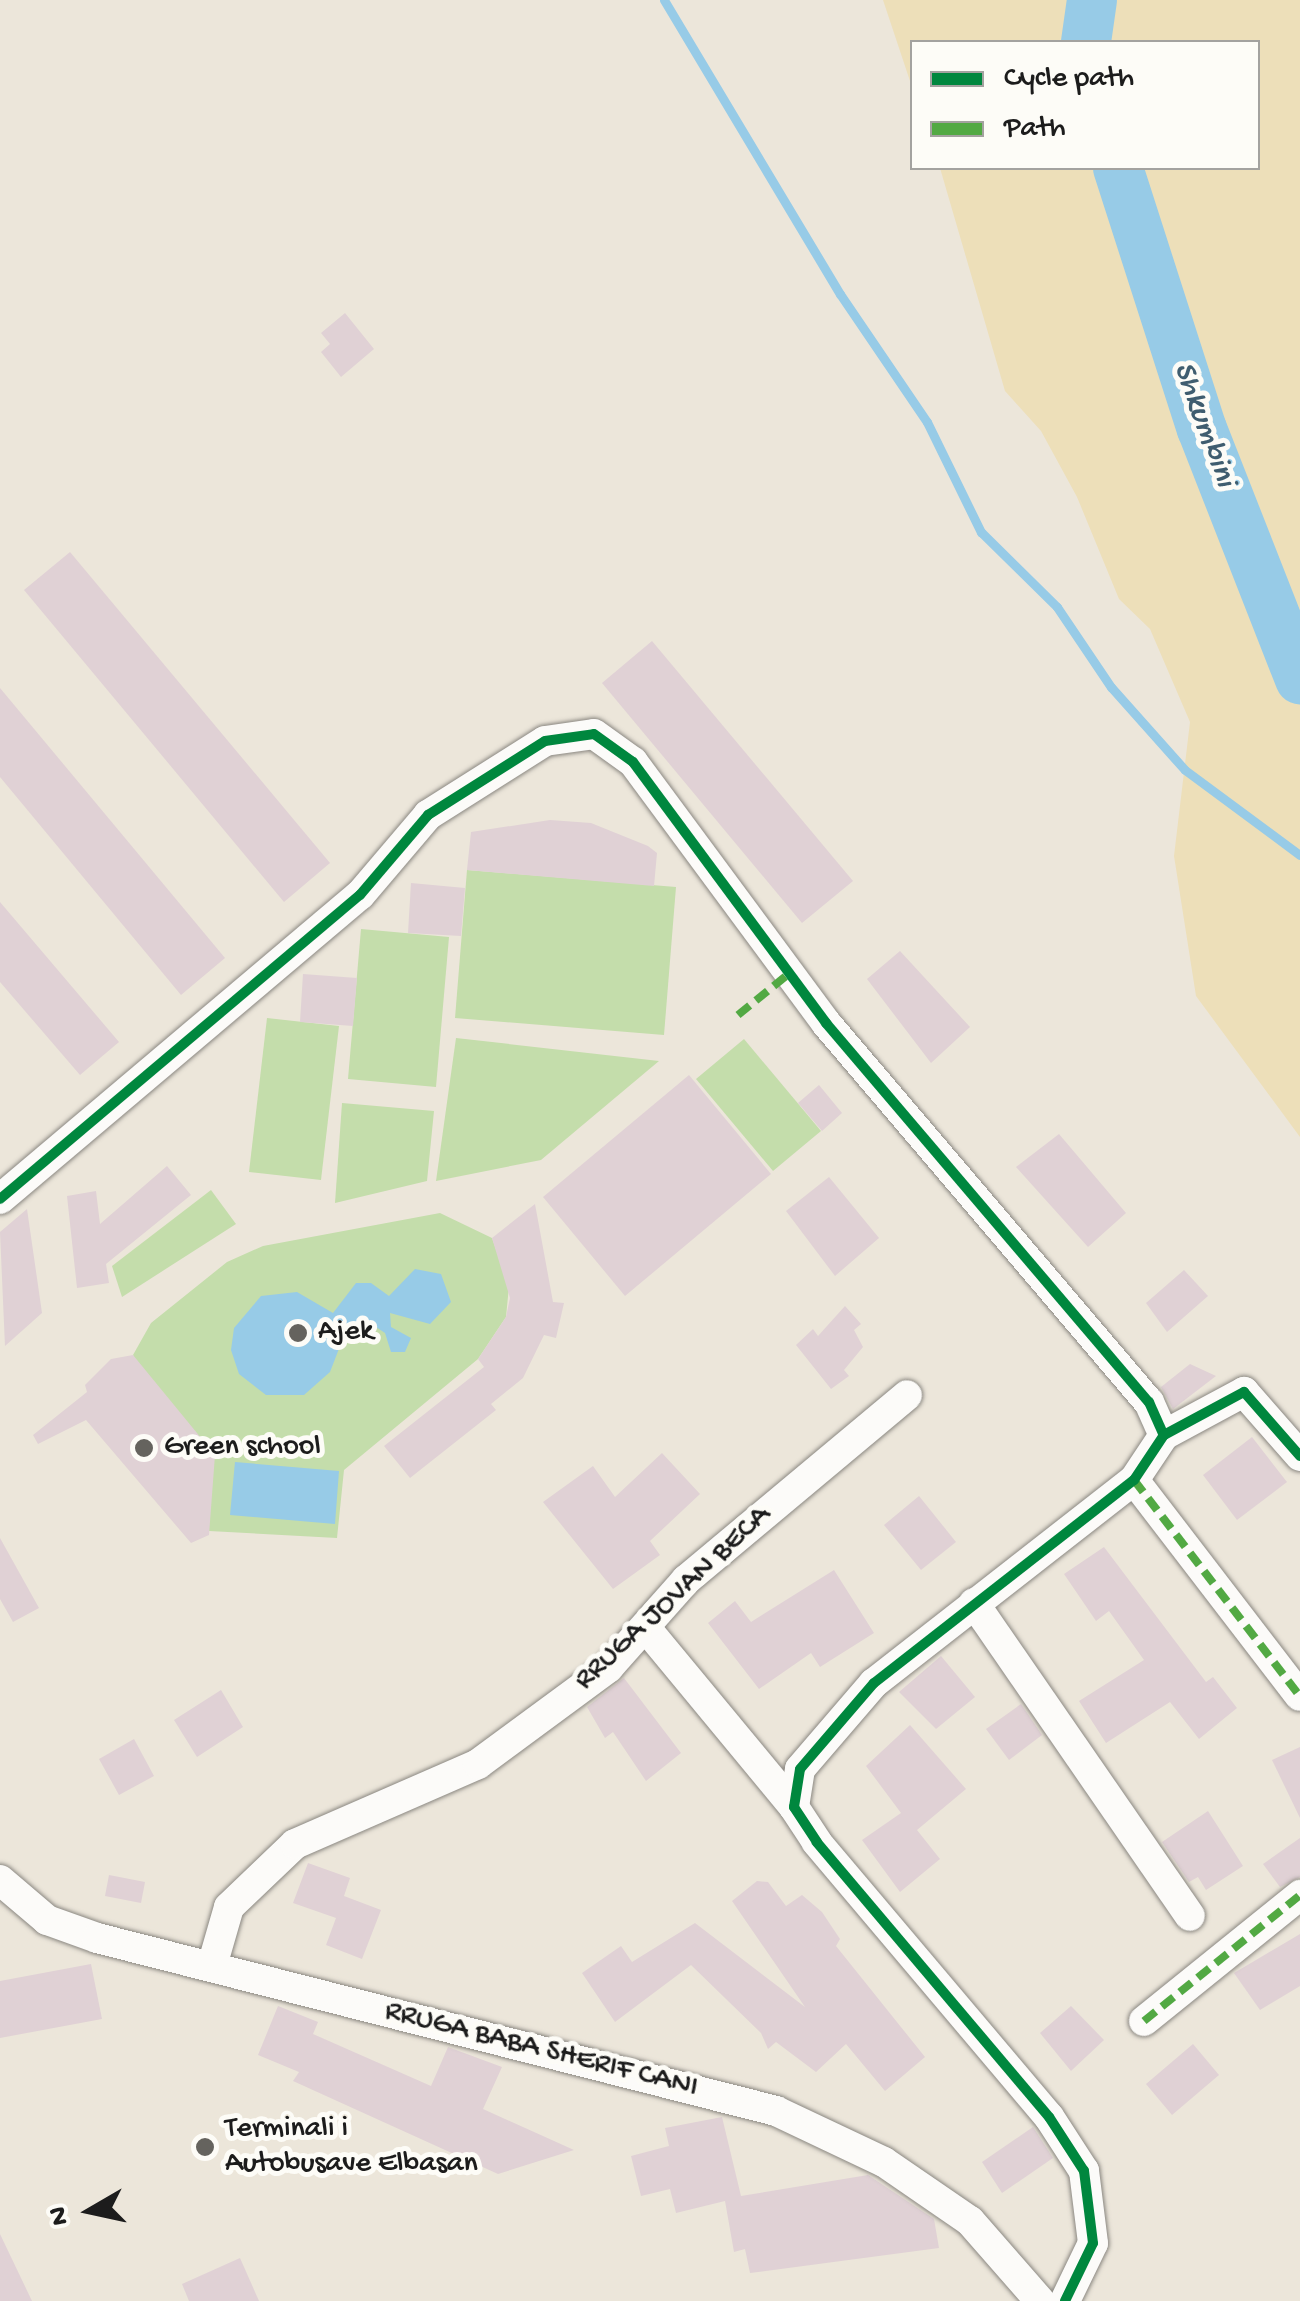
<!DOCTYPE html>
<style>
body{margin:0}
#map{position:relative;width:1300px;height:2301px;overflow:hidden;background:#ece6da;font-family:"Gochi Hand",sans-serif}
div>[style]{position:absolute}
[style*='--x']{left:calc(var(--x)*1px);top:calc(var(--y)*1px);width:calc(var(--w)*1px);rotate:calc(var(--a)*1deg)}
.green>*{inset:0;background:#c4ddab}
.sand>*{inset:0;background:#eddfb9}
.water>*{inset:0;background:#97cbe7}
.stream>*{height:9px;margin:-4.5px;padding:0 4.5px;transform-origin:4.5px;border-radius:4.5px;background:#97cbe7}
.river>*{height:50px;margin:-25px;padding:0 25px;transform-origin:25px;border-radius:25px;background:#97cbe7}
.building>*{inset:0;background:#e0d1d5}
.roads{filter:drop-shadow(0 0 2px #8a8781) drop-shadow(0 0 2px #8a8781)}
.minor>*{height:30px;margin:-15px;padding:0 15px;transform-origin:15px;border-radius:15px;background:#fcfbf9}
.quiet>*{height:8px;margin-top:-4px;transform-origin:0;background:repeating-linear-gradient(90deg,#52a943 0 15px,transparent 0 23px)}
.cycleway>*{height:10px;margin:-5px;padding:0 5px;transform-origin:5px;border-radius:5px;background:#00873e}
.dots>*{width:28px;height:28px;translate:-50% -50%;box-sizing:border-box;border:5px solid #fdfcf7;border-radius:50%}
span{translate:-50% -50%;white-space:nowrap;text-align:center;line-height:1.15;-webkit-text-stroke:10px #fdfcf7;paint-order:stroke}
.poi-label{font-size:30px;color:#1c1c1c}
.left{translate:0 -50%;text-align:left}
.street-label{font-size:30px;color:#1c1c1c}
.water-label{font-size:32px;color:#3f5d6f;font-style:italic}
.legend{position:absolute;left:910px;top:40px;width:350px;height:130px;box-sizing:border-box;background:#fdfcf7;border:2px solid #a3a29f;margin:0;padding:12px 18px;list-style:none;font-size:30px;color:#1c1c1c}
.legend li{display:flex;align-items:center;gap:20px;height:50px}
.legend b{width:50px;border:2px solid #a3a29f}
.north{position:absolute;left:40px;top:2161px;width:100px;height:100px;-webkit-text-stroke:8px #fdfcf7;paint-order:stroke;rotate:261deg;font-size:28px;font-weight:700;line-height:40px;text-align:center;color:#1c1c1c}
.north::after{content:'';display:block;margin:auto;width:35px;height:45px;background:#1c1c1c;clip-path:polygon(50% 0,100% 100%,50% 72%,0 100%)}
</style>
<div id="map">
<div class="green">
<i style="clip-path:polygon(467px 870px,676px 887px,664px 1035px,455px 1018px)"></i>
<i style="clip-path:polygon(361px 929px,449px 937px,436px 1087px,348px 1079px)"></i>
<i style="clip-path:polygon(267px 1018px,339px 1026px,321px 1180px,249px 1172px)"></i>
<i style="clip-path:polygon(456px 1038px,659px 1061px,541px 1160px,436px 1181px)"></i>
<i style="clip-path:polygon(744px 1039px,821px 1131px,773px 1171px,696px 1079px)"></i>
<i style="clip-path:polygon(342px 1103px,434px 1111px,427px 1181px,335px 1203px)"></i>
<i style="clip-path:polygon(211px 1190px,236px 1224px,122px 1297px,112px 1266px)"></i>
<i style="clip-path:polygon(440px 1213px,492px 1238px,509px 1286px,506px 1317px,478px 1359px,344px 1470px,337px 1538px,209px 1531px,133px 1355px,151px 1323px,227px 1262px,263px 1246px)"></i>
</div>
<div class="sand">
<i style="clip-path:polygon(883px 0,1300px 0,1300px 1137px,1196px 996px,1174px 856px,1190px 722px,1150px 629px,1119px 599px,1077px 497px,1041px 431px,1005px 391px,940px 168px,1258px 168px,1258px 42px,912px 42px,912px 87px)"></i>
</div>
<div class="water">
<i style="clip-path:polygon(415px 1269px,441px 1274px,451px 1302px,430px 1324px,390px 1313px,391px 1327px,411px 1338px,405px 1352px,391px 1352px,385px 1333px,373px 1325px,342px 1341px,330px 1372px,304px 1395px,266px 1395px,239px 1374px,231px 1350px,234px 1328px,261px 1296px,297px 1292px,333px 1313px,356px 1283px,371px 1283px,389px 1296px)"></i>
<i style="clip-path:polygon(235px 1462px,339px 1471px,335px 1524px,230px 1515px)"></i>
</div>
<div class="stream">
<i style="--x:664;--y:0;--w:343;--a:59.1"></i>
<i style="--x:840;--y:294;--w:155;--a:55.8"></i>
<i style="--x:927;--y:422;--w:123;--a:63.9"></i>
<i style="--x:981;--y:532;--w:107;--a:44.6"></i>
<i style="--x:1057;--y:607;--w:97;--a:56"></i>
<i style="--x:1111;--y:687;--w:111;--a:48.3"></i>
<i style="--x:1185;--y:770;--w:143;--a:36.5"></i>
</div>
<div class="river">
<i style="--x:1086;--y:42;--w:42;--a:-81.9"></i>
<i style="--x:1118;--y:168;--w:274;--a:72.2"></i>
<i style="--x:1202;--y:429;--w:269;--a:68.6"></i>
</div>
<div class="building">
<i style="clip-path:polygon(345px 313px,374px 349px,341px 377px,321px 352px,330px 344px,321px 333px)"></i>
<i style="clip-path:polygon(70px 552px,330px 863px,284px 902px,24px 590px)"></i>
<i style="clip-path:polygon(652px 641px,853px 881px,802px 923px,602px 683px)"></i>
<i style="clip-path:polygon(0 688px,225px 958px,181px 995px,0 777px)"></i>
<i style="clip-path:polygon(550px 820px,591px 823px,648px 846px,657px 853px,654px 886px,467px 870px,471px 832px)"></i>
<i style="clip-path:polygon(411px 883px,465px 888px,461px 936px,408px 933px)"></i>
<i style="clip-path:polygon(0 902px,119px 1042px,80px 1075px,0 982px)"></i>
<i style="clip-path:polygon(900px 951px,970px 1027px,931px 1063px,867px 979px)"></i>
<i style="clip-path:polygon(303px 974px,357px 978px,353px 1026px,300px 1022px)"></i>
<i style="clip-path:polygon(689px 1075px,771px 1174px,625px 1296px,543px 1197px)"></i>
<i style="clip-path:polygon(819px 1085px,842px 1113px,822px 1131px,798px 1103px)"></i>
<i style="clip-path:polygon(1059px 1134px,1126px 1213px,1088px 1247px,1016px 1167px)"></i>
<i style="clip-path:polygon(167px 1166px,191px 1195px,106px 1264px,109px 1283px,77px 1288px,67px 1196px,96px 1191px,100px 1224px)"></i>
<i style="clip-path:polygon(829px 1177px,879px 1238px,835px 1276px,786px 1211px)"></i>
<i style="clip-path:polygon(535px 1204px,553px 1302px,564px 1303px,556px 1338px,544px 1335px,523px 1378px,491px 1404px,496px 1410px,410px 1478px,384px 1446px,484px 1367px,478px 1359px,506px 1317px,510px 1298px,492px 1238px)"></i>
<i style="clip-path:polygon(27px 1209px,42px 1313px,5px 1346px,0 1232px)"></i>
<i style="clip-path:polygon(1184px 1270px,1208px 1296px,1167px 1332px,1146px 1303px)"></i>
<i style="clip-path:polygon(845px 1306px,861px 1324px,854px 1330px,863px 1347px,844px 1370px,849px 1376px,831px 1389px,796px 1345px,813px 1329px,818px 1336px)"></i>
<i style="clip-path:polygon(133px 1355px,215px 1455px,209px 1535px,191px 1543px,86px 1420px,38px 1444px,33px 1435px,87px 1392px,85px 1385px,111px 1359px)"></i>
<i style="clip-path:polygon(1190px 1364px,1216px 1376px,1173px 1409px,1161px 1387px)"></i>
<i style="clip-path:polygon(1252px 1437px,1287px 1482px,1237px 1520px,1203px 1475px)"></i>
<i style="clip-path:polygon(662px 1453px,700px 1494px,650px 1541px,660px 1555px,613px 1589px,543px 1502px,593px 1466px,615px 1497px)"></i>
<i style="clip-path:polygon(919px 1496px,956px 1542px,921px 1570px,884px 1525px)"></i>
<i style="clip-path:polygon(0 1538px,39px 1608px,13px 1622px,0 1599px)"></i>
<i style="clip-path:polygon(1104px 1547px,1206px 1682px,1213px 1677px,1237px 1708px,1199px 1739px,1170px 1702px,1106px 1743px,1079px 1701px,1144px 1660px,1109px 1611px,1096px 1621px,1064px 1574px)"></i>
<i style="clip-path:polygon(834px 1570px,874px 1633px,820px 1667px,811px 1653px,759px 1689px,708px 1623px,735px 1601px,751px 1622px)"></i>
<i style="clip-path:polygon(941px 1656px,975px 1697px,936px 1729px,899px 1692px)"></i>
<i style="clip-path:polygon(624px 1678px,681px 1753px,646px 1781px,613px 1732px,605px 1738px,587px 1707px)"></i>
<i style="clip-path:polygon(221px 1690px,243px 1727px,197px 1757px,174px 1720px)"></i>
<i style="clip-path:polygon(1021px 1704px,1042px 1735px,1009px 1760px,986px 1729px)"></i>
<i style="clip-path:polygon(910px 1725px,966px 1789px,917px 1830px,940px 1859px,900px 1892px,862px 1840px,901px 1813px,866px 1766px)"></i>
<i style="clip-path:polygon(134px 1739px,154px 1776px,119px 1795px,99px 1759px)"></i>
<i style="clip-path:polygon(1300px 1747px,1300px 1818px,1272px 1760px)"></i>
<i style="clip-path:polygon(1208px 1811px,1243px 1866px,1206px 1890px,1198px 1877px,1189px 1882px,1162px 1842px)"></i>
<i style="clip-path:polygon(1300px 1838px,1300px 1877px,1280px 1887px,1263px 1864px)"></i>
<i style="clip-path:polygon(308px 1863px,350px 1878px,344px 1896px,381px 1910px,362px 1959px,326px 1945px,336px 1918px,293px 1903px)"></i>
<i style="clip-path:polygon(109px 1875px,145px 1882px,141px 1903px,105px 1896px)"></i>
<i style="clip-path:polygon(757px 1881px,768px 1882px,786px 1906px,802px 1895px,822px 1912px,840px 1939px,836px 1946px,925px 2057px,885px 2091px,846px 2044px,816px 2072px,776px 2042px,768px 2049px,761px 2033px,691px 1965px,615px 2022px,582px 1973px,621px 1946px,632px 1962px,695px 1923px,805px 2007px,732px 1901px)"></i>
<i style="clip-path:polygon(1300px 1934px,1300px 1986px,1260px 2010px,1234px 1973px)"></i>
<i style="clip-path:polygon(91px 1964px,102px 2019px,0 2038px,0 1981px)"></i>
<i style="clip-path:polygon(278px 2006px,318px 2022px,313px 2034px,431px 2086px,448px 2047px,502px 2067px,483px 2109px,574px 2150px,498px 2174px,293px 2081px,299px 2072px,258px 2055px)"></i>
<i style="clip-path:polygon(1071px 2006px,1104px 2040px,1071px 2071px,1040px 2033px)"></i>
<i style="clip-path:polygon(1193px 2044px,1219px 2075px,1172px 2115px,1146px 2084px)"></i>
<i style="clip-path:polygon(722px 2117px,741px 2196px,868px 2175px,934px 2219px,939px 2248px,750px 2273px,745px 2249px,734px 2252px,725px 2201px,676px 2213px,670px 2189px,641px 2196px,631px 2156px,669px 2146px,665px 2128px)"></i>
<i style="clip-path:polygon(1033px 2127px,1053px 2158px,1002px 2193px,982px 2162px)"></i>
<i style="clip-path:polygon(0 2234px,32px 2301px,0 2301px)"></i>
<i style="clip-path:polygon(240px 2258px,259px 2301px,189px 2301px,182px 2284px)"></i>
</div>
<div class="roads">
<div class="minor">
<i style="--x:0;--y:1199;--w:471;--a:-40.2"></i>
<i style="--x:360;--y:895;--w:105;--a:-49.6"></i>
<i style="--x:428;--y:815;--w:138;--a:-32.3"></i>
<i style="--x:545;--y:741;--w:49;--a:-8.1"></i>
<i style="--x:594;--y:734;--w:48;--a:35.7"></i>
<i style="--x:633;--y:762;--w:325;--a:53.5"></i>
<i style="--x:826;--y:1023;--w:498;--a:49.6"></i>
<i style="--x:1149;--y:1402;--w:36;--a:66"></i>
<i style="--x:1134;--y:1480;--w:272;--a:52.5"></i>
<i style="--x:974;--y:1603;--w:380;--a:55.4"></i>
<i style="--x:646;--y:1628;--w:232;--a:50.4"></i>
<i style="--x:0;--y:1880;--w:62;--a:40.4"></i>
<i style="--x:47;--y:1920;--w:53;--a:19.8"></i>
<i style="--x:97;--y:1938;--w:701;--a:14.29"></i>
<i style="--x:776;--y:2111;--w:119;--a:25.3"></i>
<i style="--x:884;--y:2162;--w:104;--a:34.5"></i>
<i style="--x:970;--y:2221;--w:106;--a:48.8"></i>
<i style="--x:212;--y:1966;--w:61;--a:-73.9"></i>
<i style="--x:229;--y:1907;--w:91;--a:-43.7"></i>
<i style="--x:295;--y:1844;--w:200;--a:-23.6"></i>
<i style="--x:478;--y:1764;--w:162;--a:-36.4"></i>
<i style="--x:608;--y:1668;--w:118;--a:-48.4"></i>
<i style="--x:686;--y:1580;--w:288;--a:-39.9"></i>
<i style="--x:1144;--y:2021;--w:201;--a:-38.9"></i>
<i style="--x:1065;--y:2301;--w:64;--a:-64.2"></i>
<i style="--x:1093;--y:2243;--w:73;--a:-97.1"></i>
<i style="--x:1084;--y:2171;--w:64;--a:-122.9"></i>
<i style="--x:1049;--y:2117;--w:360;--a:-130.2"></i>
<i style="--x:817;--y:1842;--w:42;--a:-123.3"></i>
<i style="--x:794;--y:1807;--w:38;--a:-81"></i>
<i style="--x:800;--y:1769;--w:113;--a:-49.3"></i>
<i style="--x:874;--y:1683;--w:330;--a:-38"></i>
<i style="--x:1134;--y:1480;--w:54;--a:-56.3"></i>
<i style="--x:1164;--y:1435;--w:91;--a:-28.3"></i>
<i style="--x:1244;--y:1392;--w:85;--a:48.8"></i>
</div>
</div>
<div class="quiet">
<i style="--x:738;--y:1015;--w:68;--a:-39.1"></i>
<i style="--x:1134;--y:1480;--w:272;--a:52.5"></i>
<i style="--x:1144;--y:2021;--w:201;--a:-38.9"></i>
</div>
<div class="cycleway">
<i style="--x:0;--y:1199;--w:471;--a:-40.2"></i>
<i style="--x:360;--y:895;--w:105;--a:-49.6"></i>
<i style="--x:428;--y:815;--w:138;--a:-32.3"></i>
<i style="--x:545;--y:741;--w:49;--a:-8.1"></i>
<i style="--x:594;--y:734;--w:48;--a:35.7"></i>
<i style="--x:633;--y:762;--w:325;--a:53.5"></i>
<i style="--x:826;--y:1023;--w:498;--a:49.6"></i>
<i style="--x:1149;--y:1402;--w:36;--a:66"></i>
<i style="--x:1065;--y:2301;--w:64;--a:-64.2"></i>
<i style="--x:1093;--y:2243;--w:73;--a:-97.1"></i>
<i style="--x:1084;--y:2171;--w:64;--a:-122.9"></i>
<i style="--x:1049;--y:2117;--w:360;--a:-130.2"></i>
<i style="--x:817;--y:1842;--w:42;--a:-123.3"></i>
<i style="--x:794;--y:1807;--w:38;--a:-81"></i>
<i style="--x:800;--y:1769;--w:113;--a:-49.3"></i>
<i style="--x:874;--y:1683;--w:330;--a:-38"></i>
<i style="--x:1134;--y:1480;--w:54;--a:-56.3"></i>
<i style="--x:1164;--y:1435;--w:91;--a:-28.3"></i>
<i style="--x:1244;--y:1392;--w:85;--a:48.8"></i>
</div>
<div class="dots">
<i style="left:298px;top:1333px;background:#65635e"></i>
<i style="left:144px;top:1448px;background:#65635e"></i>
<i style="left:205px;top:2147px;background:#65635e"></i>
</div>
<div class="poi-label">
<span class="left" style="left:318px;top:1333px">Ajek</span>
<span class="left" style="left:164px;top:1448px">Green school</span>
<span class="left" style="left:225px;top:2147px">Terminali i<br>Autobusave Elbasan</span>
</div>
<div class="street-label">
<span style="left:674px;top:1599px;rotate:-43deg">RRUGA JOVAN BECA</span>
<span style="left:541px;top:2051px;rotate:14deg">RRUGA BABA SHERIF CANI</span>
</div>
<div class="water-label">
<span style="left:1203px;top:425px;rotate:70deg">Shkumbini</span>
</div>
<ul class="legend">
<li><b style="height:12px;background:#00873e"></b>Cycle path</li>
<li><b style="height:12px;background:#52a943"></b>Path</li>
</ul>
<div class="north">N</div>
</div>
